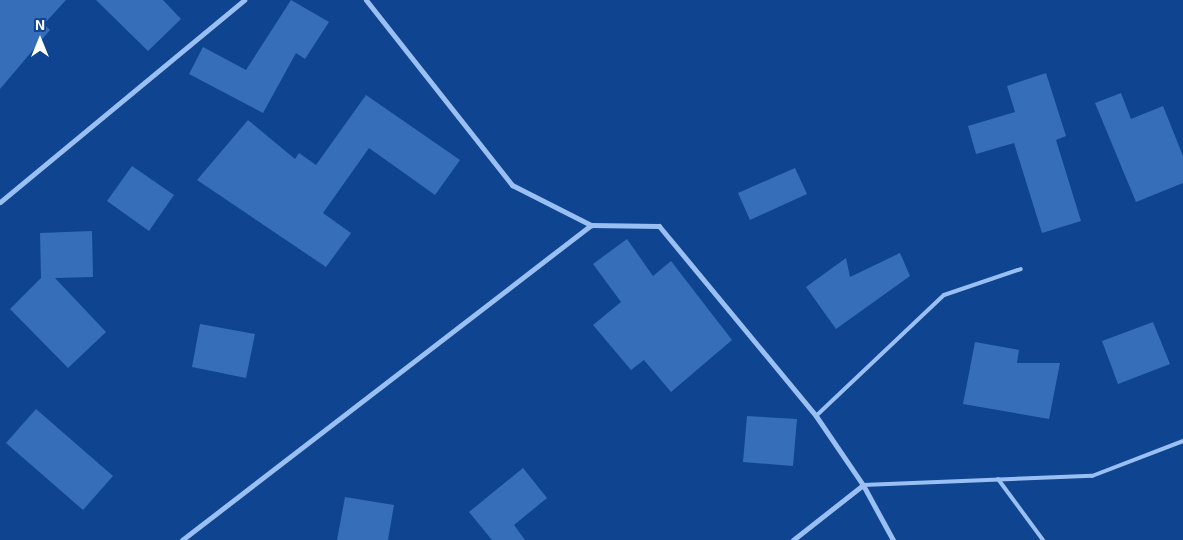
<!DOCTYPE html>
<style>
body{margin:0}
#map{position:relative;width:1183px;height:540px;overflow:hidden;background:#0f4490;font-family:"Exo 2",sans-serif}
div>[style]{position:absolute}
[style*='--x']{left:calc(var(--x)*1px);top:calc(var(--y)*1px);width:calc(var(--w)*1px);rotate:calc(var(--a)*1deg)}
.building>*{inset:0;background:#376eb9}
.service>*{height:4px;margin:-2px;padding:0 2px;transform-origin:2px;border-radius:2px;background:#99bff3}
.minor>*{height:5px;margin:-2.5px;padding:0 2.5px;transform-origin:2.5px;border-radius:2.5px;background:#99bff3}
span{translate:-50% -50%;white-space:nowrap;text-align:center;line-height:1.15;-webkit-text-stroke:4px #0f4490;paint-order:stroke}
.north{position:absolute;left:15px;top:15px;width:50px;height:50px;-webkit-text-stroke:4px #0f4490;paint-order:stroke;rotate:0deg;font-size:14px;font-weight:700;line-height:20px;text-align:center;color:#fff}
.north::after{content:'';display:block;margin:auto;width:18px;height:22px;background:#fff;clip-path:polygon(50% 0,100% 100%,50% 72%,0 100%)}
</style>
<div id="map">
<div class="building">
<i style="clip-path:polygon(0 0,66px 0,44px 24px,50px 30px,0 89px)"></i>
<i style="clip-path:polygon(96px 0,163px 0,181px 19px,148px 51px)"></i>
<i style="clip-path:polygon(291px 0,329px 22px,305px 59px,296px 53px,263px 113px,189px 74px,203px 47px,246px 70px)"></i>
<i style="clip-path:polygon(1046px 73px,1066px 136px,1056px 140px,1081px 221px,1042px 233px,1014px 143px,976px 154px,968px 126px,1015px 112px,1007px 86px)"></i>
<i style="clip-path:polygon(1121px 93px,1131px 119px,1163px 106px,1183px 156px,1183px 183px,1136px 202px,1095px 103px)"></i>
<i style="clip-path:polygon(366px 95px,460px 160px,435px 195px,369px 148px,323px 213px,351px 233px,326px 267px,197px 180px,248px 120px,295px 159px,299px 153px,316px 165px)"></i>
<i style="clip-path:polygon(132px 166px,174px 195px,149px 231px,107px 201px)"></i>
<i style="clip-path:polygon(795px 168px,807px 194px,750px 220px,738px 193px)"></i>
<i style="clip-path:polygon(92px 231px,93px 277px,55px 278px,106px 332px,68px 368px,10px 309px,41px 278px,40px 233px)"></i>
<i style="clip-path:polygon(627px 239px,653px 276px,671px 261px,732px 340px,671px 392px,644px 360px,631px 370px,593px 325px,621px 302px,593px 264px)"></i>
<i style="clip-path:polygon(900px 253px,910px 276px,836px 329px,806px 287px,846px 258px,850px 277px)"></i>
<i style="clip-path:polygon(1153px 322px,1170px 364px,1118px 384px,1102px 341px)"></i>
<i style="clip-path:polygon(200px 324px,255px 334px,246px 378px,192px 367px)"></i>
<i style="clip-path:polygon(975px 342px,1019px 350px,1017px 363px,1060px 363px,1049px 419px,963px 404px)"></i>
<i style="clip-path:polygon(36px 409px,113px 476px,83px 510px,6px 443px)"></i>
<i style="clip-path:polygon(747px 416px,797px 419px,793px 466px,743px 462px)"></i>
<i style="clip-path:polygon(523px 468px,547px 498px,514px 525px,525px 540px,492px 540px,469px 512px)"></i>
<i style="clip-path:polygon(345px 497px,394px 505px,388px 540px,337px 540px)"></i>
</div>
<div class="service">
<i style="--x:816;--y:416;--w:176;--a:-43.4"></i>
<i style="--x:944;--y:295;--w:81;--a:-18.7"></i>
<i style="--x:998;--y:479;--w:76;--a:53.6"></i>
<i style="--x:863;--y:485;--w:229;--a:-2.3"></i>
<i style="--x:1092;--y:476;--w:97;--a:-21"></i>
</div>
<div class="minor">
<i style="--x:366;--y:0;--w:236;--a:51.7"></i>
<i style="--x:512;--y:185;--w:89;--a:26.9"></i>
<i style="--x:591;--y:225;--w:68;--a:0.8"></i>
<i style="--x:659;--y:226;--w:246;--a:50.4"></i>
<i style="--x:816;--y:416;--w:83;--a:55.7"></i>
<i style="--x:863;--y:485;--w:63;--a:61.4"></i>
<i style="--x:0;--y:202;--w:317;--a:-39.6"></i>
<i style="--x:182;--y:540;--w:516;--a:-37.6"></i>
<i style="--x:793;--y:540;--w:89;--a:-38.2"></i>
</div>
<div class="north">N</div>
</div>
